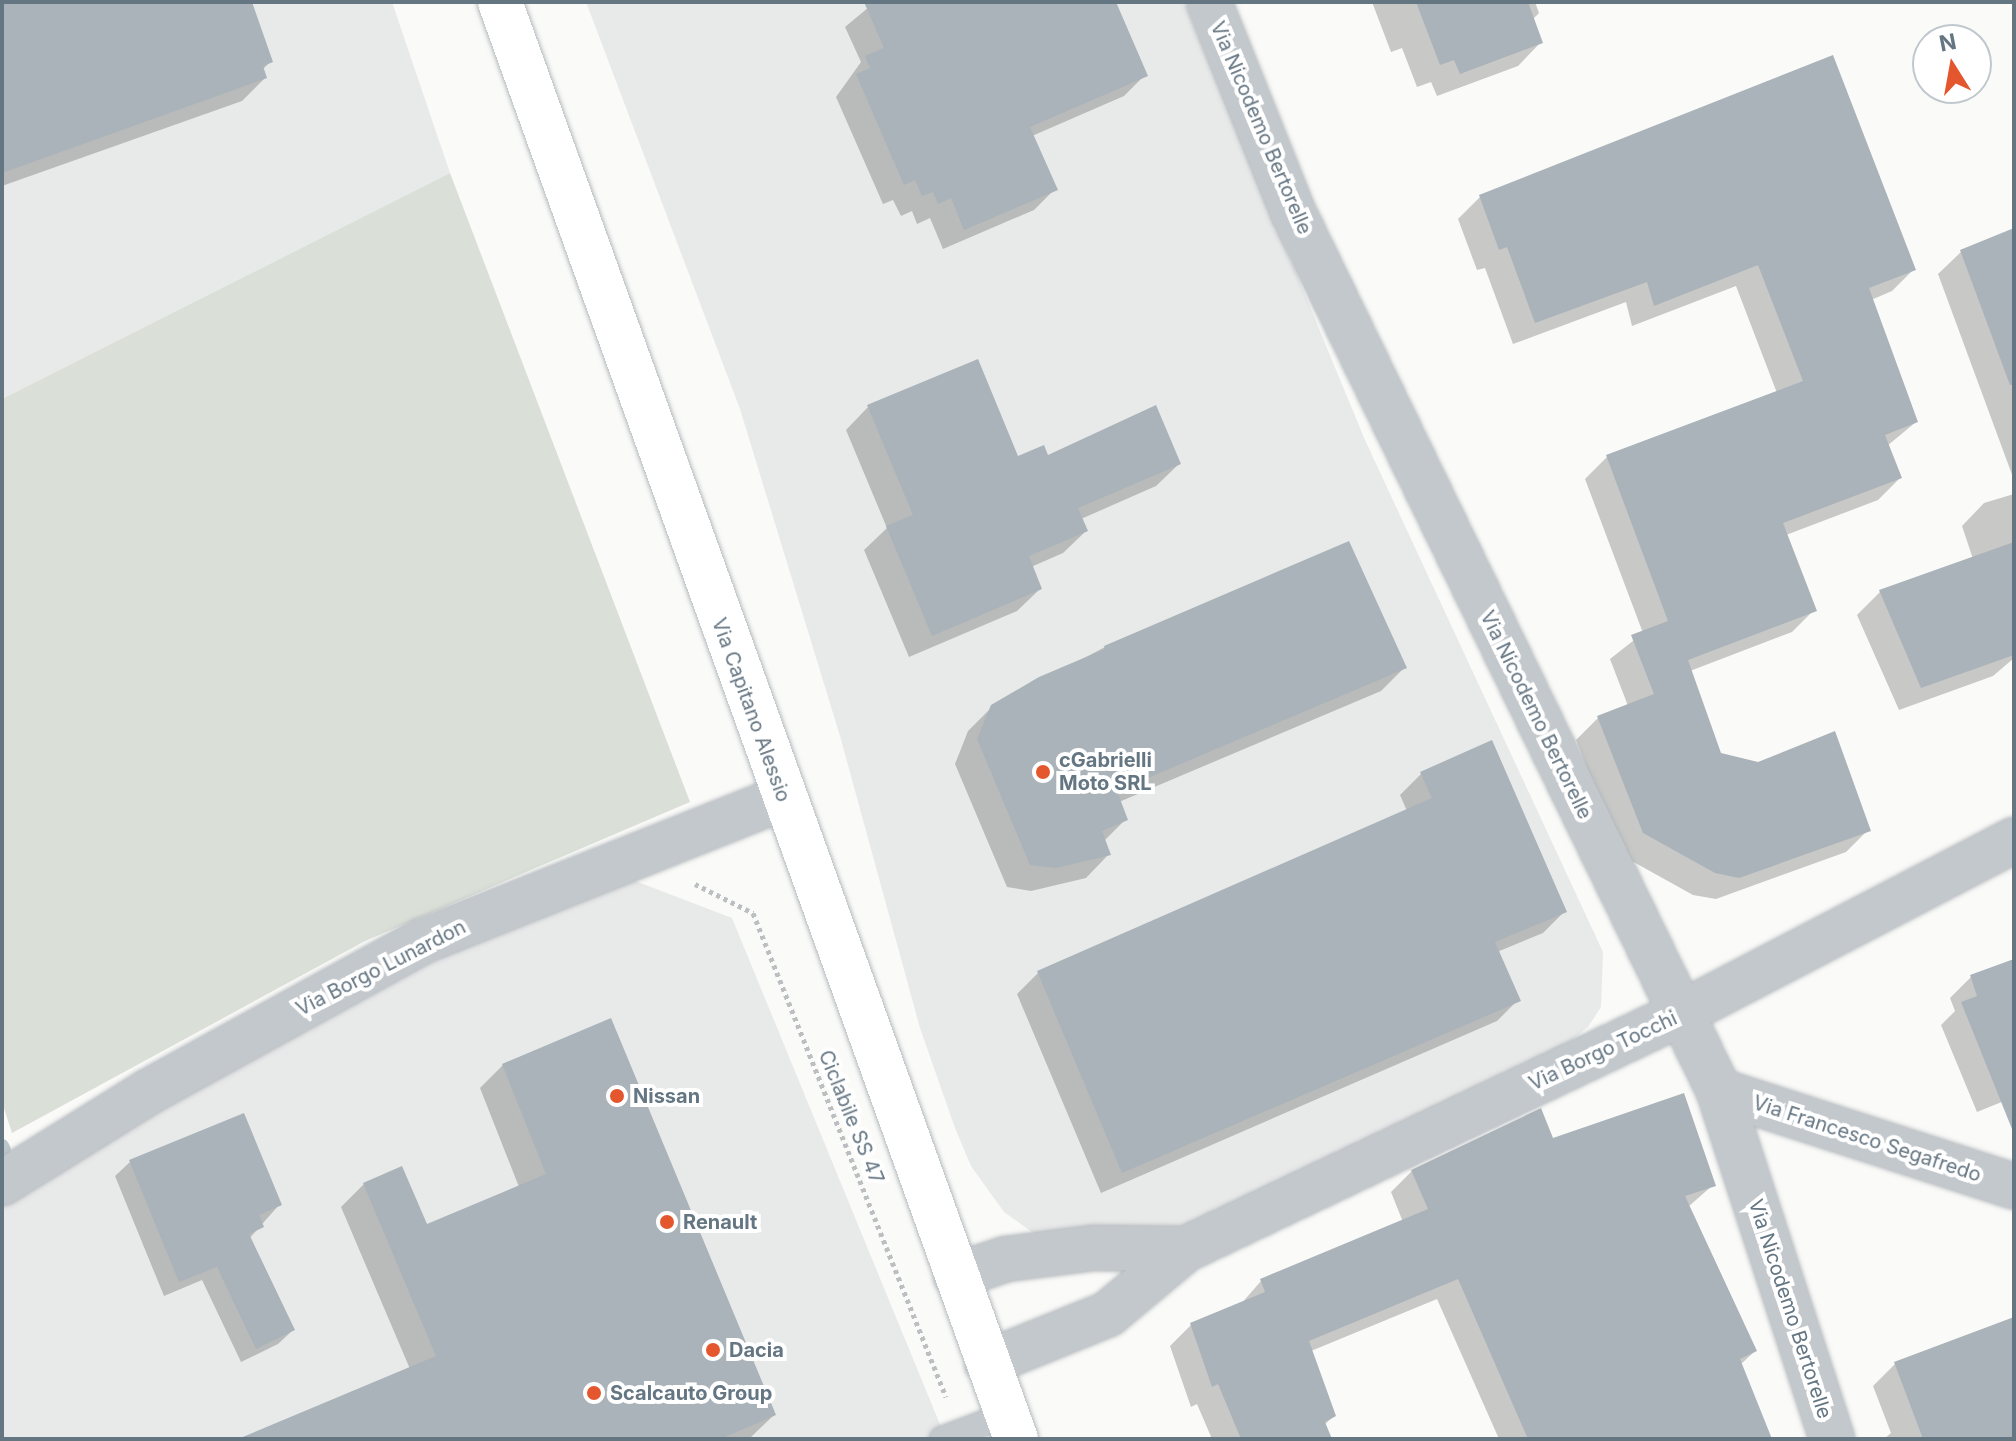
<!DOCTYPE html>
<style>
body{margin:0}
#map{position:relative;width:2016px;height:1441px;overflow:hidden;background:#fafaf8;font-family:Inter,sans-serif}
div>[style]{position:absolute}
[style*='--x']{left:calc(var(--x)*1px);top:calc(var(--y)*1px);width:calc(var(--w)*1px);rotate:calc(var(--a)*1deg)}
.built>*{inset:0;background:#e8e9e9}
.green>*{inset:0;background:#dadfd7}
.shadow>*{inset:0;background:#0003}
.stream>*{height:14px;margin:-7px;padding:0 7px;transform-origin:7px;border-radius:7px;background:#bbc7cb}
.building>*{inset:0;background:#aab3b9}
.path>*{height:5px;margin-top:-2.5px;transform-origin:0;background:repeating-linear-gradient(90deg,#bbbfc2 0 4px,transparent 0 8px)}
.roads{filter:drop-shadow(0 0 2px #b5babe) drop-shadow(0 0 2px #b5babe)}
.service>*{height:24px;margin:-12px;padding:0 12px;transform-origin:12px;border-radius:12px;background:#c3c8cc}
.minor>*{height:44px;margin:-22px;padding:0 22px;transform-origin:22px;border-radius:22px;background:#c3c8cc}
.tertiary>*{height:44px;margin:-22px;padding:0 22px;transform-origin:22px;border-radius:22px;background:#c3c8cc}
.primary>*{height:44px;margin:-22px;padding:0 22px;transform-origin:22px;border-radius:22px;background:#fff}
.dots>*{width:22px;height:22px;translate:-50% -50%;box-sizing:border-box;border:4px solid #fff;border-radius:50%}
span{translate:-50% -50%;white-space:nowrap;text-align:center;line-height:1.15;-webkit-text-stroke:8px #fff;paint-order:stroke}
.street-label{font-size:20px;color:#657683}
.poi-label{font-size:20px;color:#657683;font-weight:700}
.left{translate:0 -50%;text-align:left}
.frame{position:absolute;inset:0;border:4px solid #657683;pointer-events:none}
.north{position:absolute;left:1912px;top:24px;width:80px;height:80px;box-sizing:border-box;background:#fff;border:2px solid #c1c8cd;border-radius:50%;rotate:349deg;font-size:22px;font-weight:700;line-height:32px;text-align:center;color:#657683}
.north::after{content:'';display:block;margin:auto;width:28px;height:36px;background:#e4572e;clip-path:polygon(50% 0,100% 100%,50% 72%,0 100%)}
</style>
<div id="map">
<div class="built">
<i style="clip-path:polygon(2px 2px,392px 2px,450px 173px,2px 399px)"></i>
<i style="clip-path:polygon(586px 2px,1184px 2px,1365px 440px,1603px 952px,1601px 1007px,1588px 1027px,1550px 1057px,1118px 1258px,1043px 1240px,1004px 1212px,971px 1166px,955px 1128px,920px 1028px,840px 736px,740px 409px)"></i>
<i style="clip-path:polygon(630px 879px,732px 918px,946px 1439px,2px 1439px,2px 1193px,390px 981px,522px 920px)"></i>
</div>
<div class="green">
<i style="clip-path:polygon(450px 173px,690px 802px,365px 941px,12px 1133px,2px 1102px,2px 399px)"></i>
</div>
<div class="shadow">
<i style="clip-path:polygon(2px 2px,250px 2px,271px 61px,262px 70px,265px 78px,242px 101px,2px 186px)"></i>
<i style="clip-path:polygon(875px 2px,1114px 2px,1145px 75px,1124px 96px,1032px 136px,1055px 189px,1034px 210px,943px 249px,930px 218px,917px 224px,912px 211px,901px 216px,893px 200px,883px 204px,836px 97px,861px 62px,845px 27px)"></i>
<i style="clip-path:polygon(1372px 2px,1535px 2px,1539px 13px,1532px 20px,1541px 42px,1518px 66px,1437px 96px,1431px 82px,1417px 87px,1402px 48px,1391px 52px)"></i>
<i style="clip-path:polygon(1480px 197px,1914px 269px,1892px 291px,1871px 300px,1916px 422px,1887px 446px,1900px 478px,1878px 500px,1786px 535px,1814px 610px,1792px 632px,1690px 671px,1719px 755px,1868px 830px,1846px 852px,1716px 899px,1693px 895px,1621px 855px,1576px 740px,1598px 718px,1628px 706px,1610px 659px,1643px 633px,1585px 479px,1607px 457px,1777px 393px,1736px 286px,1632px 326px,1626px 302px,1513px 344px,1485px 268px,1477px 270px,1458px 219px)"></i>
<i style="clip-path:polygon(2014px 230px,2014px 480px,1938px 274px,1961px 252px)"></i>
<i style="clip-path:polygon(868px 407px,1017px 459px,1179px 464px,1156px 486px,1081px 519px,1086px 531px,1063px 553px,1031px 567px,1040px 589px,1017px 611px,909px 657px,864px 550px,887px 528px,846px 430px)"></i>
<i style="clip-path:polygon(2014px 494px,2014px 658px,1993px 676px,1899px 710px,1857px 615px,1880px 592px,1973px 559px,1962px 526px,1984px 503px)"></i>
<i style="clip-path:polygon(1105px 647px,1404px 668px,1381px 691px,1119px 802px,1126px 819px,1104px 841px,1109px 854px,1086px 878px,1031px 891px,1007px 887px,955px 764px,968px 731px,992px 707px)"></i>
<i style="clip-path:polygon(1421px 774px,1564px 912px,1543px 933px,1497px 952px,1518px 1000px,1497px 1021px,1101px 1193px,1017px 994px,1038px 973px,1407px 811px,1400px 795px)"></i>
<i style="clip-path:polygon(2014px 959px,2014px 1097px,1977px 1112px,1941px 1025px,1955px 1011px,1950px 998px,1971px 977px)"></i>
<i style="clip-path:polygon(503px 1065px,774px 1415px,749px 1439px,245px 1439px,410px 1369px,341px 1207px,364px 1184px,426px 1227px,519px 1187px,480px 1088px)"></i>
<i style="clip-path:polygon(1552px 1140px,1713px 1185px,1688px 1207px,1755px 1351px,1740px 1365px,1770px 1439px,1499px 1439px,1437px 1299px,1311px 1351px,1334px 1416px,1324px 1425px,1326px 1439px,1212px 1439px,1197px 1404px,1191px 1407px,1170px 1346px,1191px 1325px,1241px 1304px,1261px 1281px,1403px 1222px,1391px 1192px,1412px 1171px)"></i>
<i style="clip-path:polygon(130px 1162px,279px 1205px,249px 1239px,293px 1330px,278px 1344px,241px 1362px,202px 1280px,164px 1296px,115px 1176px)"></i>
<i style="clip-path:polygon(2014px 1319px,2014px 1439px,1884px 1439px,1891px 1433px,1873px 1386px,1895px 1364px)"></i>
</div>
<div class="stream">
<i style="--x:2;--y:1146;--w:4;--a:63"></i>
</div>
<div class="building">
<i style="clip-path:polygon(2px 2px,252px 2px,273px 62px,263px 66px,267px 78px,2px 173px)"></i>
<i style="clip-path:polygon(864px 2px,1116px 2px,1148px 76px,1030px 127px,1058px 190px,964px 230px,951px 198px,938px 204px,933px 192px,922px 196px,915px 180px,904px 185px,856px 74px,870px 68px,865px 56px,884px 48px)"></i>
<i style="clip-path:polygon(1416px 2px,1528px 2px,1543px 43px,1460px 74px,1454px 60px,1440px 65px)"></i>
<i style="clip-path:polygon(1833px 55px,1916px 270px,1869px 288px,1918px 422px,1885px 435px,1902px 478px,1783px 523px,1817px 611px,1688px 660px,1721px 753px,1758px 762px,1835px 731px,1871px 831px,1739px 878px,1715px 873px,1643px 833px,1597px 716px,1654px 694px,1631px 635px,1668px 621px,1606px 455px,1803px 381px,1758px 265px,1654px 306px,1647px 282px,1535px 323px,1507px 247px,1499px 250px,1479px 195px)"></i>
<i style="clip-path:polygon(2014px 228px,2014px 384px,2010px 385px,1960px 250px)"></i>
<i style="clip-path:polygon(978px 359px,1018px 456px,1044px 445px,1048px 455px,1156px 405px,1181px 464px,1078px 508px,1088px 531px,1029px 556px,1042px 589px,932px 636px,886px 526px,913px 515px,867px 405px)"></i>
<i style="clip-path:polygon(1349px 541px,1407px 668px,1117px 791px,1128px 820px,1102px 831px,1111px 855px,1056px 868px,1030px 865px,977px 739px,991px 705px,1039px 677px,1105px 649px,1104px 646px)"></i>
<i style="clip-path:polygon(2014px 542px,2014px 655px,1921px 688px,1879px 590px)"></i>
<i style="clip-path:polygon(1492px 740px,1567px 912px,1495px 942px,1521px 1001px,1122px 1173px,1037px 971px,1432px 798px,1420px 772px)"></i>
<i style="clip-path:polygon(2014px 959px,2014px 1128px,2012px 1129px,1961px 1002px,1977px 996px,1970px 975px)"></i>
<i style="clip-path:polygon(611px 1018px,776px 1415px,720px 1439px,238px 1439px,436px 1356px,363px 1183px,402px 1166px,427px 1224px,546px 1174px,502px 1064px)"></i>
<i style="clip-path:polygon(1684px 1093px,1716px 1186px,1685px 1196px,1757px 1351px,1740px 1359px,1772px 1439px,1528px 1439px,1458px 1279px,1309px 1341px,1336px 1416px,1325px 1422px,1332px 1439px,1241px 1439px,1218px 1384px,1212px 1387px,1190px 1323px,1265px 1292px,1260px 1279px,1428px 1209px,1411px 1170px,1541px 1108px,1553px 1138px)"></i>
<i style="clip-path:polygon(244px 1113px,282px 1205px,259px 1215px,264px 1227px,249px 1234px,295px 1330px,256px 1349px,217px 1267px,179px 1282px,129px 1160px)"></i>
<i style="clip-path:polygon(2014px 1317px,2014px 1439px,1923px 1439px,1894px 1362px)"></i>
</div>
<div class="path">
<i style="--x:695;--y:884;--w:65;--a:26.6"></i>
<i style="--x:753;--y:913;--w:521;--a:68.26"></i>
</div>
<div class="roads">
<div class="service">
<i style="--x:942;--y:1439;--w:68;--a:-20.6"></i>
</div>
<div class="minor">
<i style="--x:1209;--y:2;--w:228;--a:68.2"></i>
<i style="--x:1294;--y:214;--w:975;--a:64.14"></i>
<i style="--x:1719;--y:1091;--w:366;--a:72"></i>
<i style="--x:1719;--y:1091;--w:310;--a:17.9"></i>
<i style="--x:2;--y:1183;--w:172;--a:-31.9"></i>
<i style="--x:148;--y:1092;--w:314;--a:-28.8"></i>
<i style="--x:423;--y:941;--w:386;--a:-21.7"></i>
</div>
<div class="tertiary">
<i style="--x:956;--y:1276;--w:53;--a:-18.8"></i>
<i style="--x:1006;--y:1259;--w:88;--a:-7.2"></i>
<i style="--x:1093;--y:1248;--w:93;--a:0.6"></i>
<i style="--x:987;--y:1363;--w:131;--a:-22"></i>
<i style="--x:1108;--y:1314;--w:102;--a:-39.8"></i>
<i style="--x:1186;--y:1249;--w:547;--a:-25.44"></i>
<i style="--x:1680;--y:1014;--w:377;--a:-27.5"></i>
</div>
<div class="primary">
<i style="--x:500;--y:2;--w:1527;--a:70.25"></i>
</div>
</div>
<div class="dots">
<i style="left:1043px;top:772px;background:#e4572e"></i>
<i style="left:617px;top:1096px;background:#e4572e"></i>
<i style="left:667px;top:1222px;background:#e4572e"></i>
<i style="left:713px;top:1350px;background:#e4572e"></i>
<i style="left:594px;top:1393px;background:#e4572e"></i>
</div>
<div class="street-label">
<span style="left:1261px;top:128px;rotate:67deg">Via Nicodemo Bertorelle</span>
<span style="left:751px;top:710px;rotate:70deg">Via Capitano Alessio</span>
<span style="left:1536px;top:715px;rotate:64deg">Via Nicodemo Bertorelle</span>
<span style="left:381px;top:968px;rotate:-27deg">Via Borgo Lunardon</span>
<span style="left:1603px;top:1051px;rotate:-25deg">Via Borgo Tocchi</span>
<span style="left:851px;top:1117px;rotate:68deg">Ciclabile SS 47</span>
<span style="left:1867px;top:1139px;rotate:18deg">Via Francesco Segafredo</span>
<span style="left:1790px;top:1309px;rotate:72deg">Via Nicodemo Bertorelle</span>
</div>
<div class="poi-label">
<span class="left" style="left:1059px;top:772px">cGabrielli<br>Moto SRL</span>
<span class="left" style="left:633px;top:1096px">Nissan</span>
<span class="left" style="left:683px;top:1222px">Renault</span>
<span class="left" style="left:729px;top:1350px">Dacia</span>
<span class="left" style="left:610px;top:1393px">Scalcauto Group</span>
</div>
<div class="frame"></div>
<div class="north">N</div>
</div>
